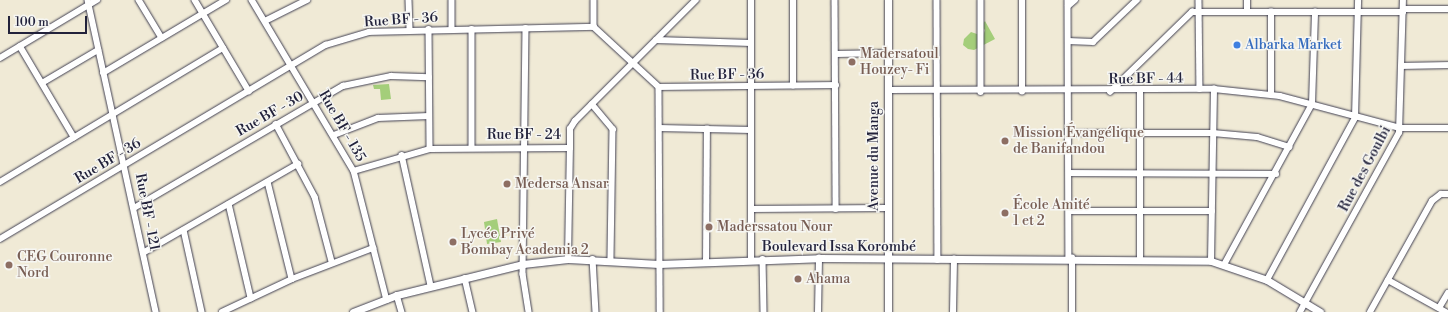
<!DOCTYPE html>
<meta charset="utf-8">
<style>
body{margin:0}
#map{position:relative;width:1448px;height:312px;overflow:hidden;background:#f0ead6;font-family:"Libre Bodoni",serif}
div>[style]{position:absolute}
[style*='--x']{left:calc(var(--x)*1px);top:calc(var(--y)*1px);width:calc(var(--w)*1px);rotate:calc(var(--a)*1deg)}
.green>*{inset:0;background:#a4ce7a}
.roads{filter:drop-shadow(0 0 1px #414052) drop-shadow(0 0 1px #414052)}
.minor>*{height:5.5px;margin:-2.75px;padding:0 2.75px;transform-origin:2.75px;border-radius:2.75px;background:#fff}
.tertiary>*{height:7px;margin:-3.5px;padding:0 3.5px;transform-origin:3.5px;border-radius:3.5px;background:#fff}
.dots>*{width:11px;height:11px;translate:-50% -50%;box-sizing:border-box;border:2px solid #f6f6f2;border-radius:50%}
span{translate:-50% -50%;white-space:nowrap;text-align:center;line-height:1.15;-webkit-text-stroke:3px #f6f6f2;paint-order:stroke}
.street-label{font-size:14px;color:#22223b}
.shop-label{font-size:14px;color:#366cbe}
.left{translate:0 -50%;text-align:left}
.education-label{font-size:14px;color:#785e54}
.scale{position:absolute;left:8px;top:16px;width:79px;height:18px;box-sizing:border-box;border:2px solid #22223b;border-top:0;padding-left:5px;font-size:12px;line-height:14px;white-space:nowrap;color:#22223b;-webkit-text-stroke:3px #f6f6f2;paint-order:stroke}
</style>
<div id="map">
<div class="green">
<i style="clip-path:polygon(985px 21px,995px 39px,974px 50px,968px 49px,963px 45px,964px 39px,971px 32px,983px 36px,985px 30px,981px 26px)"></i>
<i style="clip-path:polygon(389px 84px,391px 99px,381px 100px,380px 89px,374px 89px,373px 85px)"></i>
<i style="clip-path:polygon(497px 219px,501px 242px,487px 244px,484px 222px)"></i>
</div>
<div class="roads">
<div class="minor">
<i style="--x:88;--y:0;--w:319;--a:77.7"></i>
<i style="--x:139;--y:0;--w:44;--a:58.8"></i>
<i style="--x:195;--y:0;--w:106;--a:59.3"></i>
<i style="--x:252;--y:0;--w:199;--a:59.2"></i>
<i style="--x:354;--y:171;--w:133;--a:75.7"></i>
<i style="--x:409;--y:0;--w:29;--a:88"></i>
<i style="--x:452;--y:0;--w:29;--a:90"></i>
<i style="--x:594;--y:0;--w:27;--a:90"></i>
<i style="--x:835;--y:0;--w:209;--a:89.7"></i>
<i style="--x:937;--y:0;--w:260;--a:89.8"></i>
<i style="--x:981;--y:0;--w:92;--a:90"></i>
<i style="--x:1068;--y:0;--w:258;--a:89.8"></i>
<i style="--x:1199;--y:0;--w:89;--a:89.4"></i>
<i style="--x:1068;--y:6;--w:9;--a:-41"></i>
<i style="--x:1403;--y:9;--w:45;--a:0"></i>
<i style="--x:1247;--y:12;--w:12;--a:-90"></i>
<i style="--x:265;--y:21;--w:47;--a:-26.6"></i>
<i style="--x:526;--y:28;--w:246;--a:90.7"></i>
<i style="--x:523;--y:274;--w:38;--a:81"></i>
<i style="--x:429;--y:29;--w:120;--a:89.5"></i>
<i style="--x:472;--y:29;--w:118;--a:90"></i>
<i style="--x:656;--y:40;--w:95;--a:1.8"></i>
<i style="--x:1068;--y:41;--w:25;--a:2"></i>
<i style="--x:1093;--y:42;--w:61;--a:-43.7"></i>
<i style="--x:20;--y:46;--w:106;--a:59.3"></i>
<i style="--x:836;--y:54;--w:52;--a:-1.1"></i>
<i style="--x:0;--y:58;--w:113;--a:-30.9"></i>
<i style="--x:1403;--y:66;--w:45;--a:-1.3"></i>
<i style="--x:103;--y:73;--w:143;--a:-30.7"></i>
<i style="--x:42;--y:83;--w:65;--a:-30.5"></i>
<i style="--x:793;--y:86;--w:86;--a:-90"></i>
<i style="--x:659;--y:87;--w:225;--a:89.7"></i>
<i style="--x:888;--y:90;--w:326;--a:-0.2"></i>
<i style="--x:1214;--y:89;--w:66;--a:6.1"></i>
<i style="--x:1280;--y:96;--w:124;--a:14.9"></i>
<i style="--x:1400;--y:128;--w:48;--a:0"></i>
<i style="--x:1022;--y:92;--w:92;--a:-90"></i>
<i style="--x:1110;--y:92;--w:115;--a:-44.3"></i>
<i style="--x:1192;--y:12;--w:211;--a:0"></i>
<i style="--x:1271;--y:94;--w:82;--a:-90"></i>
<i style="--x:592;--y:104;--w:33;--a:50"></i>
<i style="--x:613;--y:129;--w:131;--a:90.9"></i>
<i style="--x:276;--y:124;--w:83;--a:61.9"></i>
<i style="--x:315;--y:197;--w:67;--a:75.3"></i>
<i style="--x:659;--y:128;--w:92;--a:1.2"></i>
<i style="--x:1068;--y:133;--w:145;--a:0"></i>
<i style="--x:1213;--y:133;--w:44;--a:5.2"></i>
<i style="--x:1257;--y:137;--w:34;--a:17"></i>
<i style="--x:334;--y:135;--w:47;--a:-21.1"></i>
<i style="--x:378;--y:118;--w:51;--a:-2.2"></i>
<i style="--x:402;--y:155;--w:134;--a:77.5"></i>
<i style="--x:354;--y:171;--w:79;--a:-16.1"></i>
<i style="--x:430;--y:149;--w:140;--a:-0.4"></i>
<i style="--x:570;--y:148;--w:19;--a:-90"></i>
<i style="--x:570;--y:129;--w:9;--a:-58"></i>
<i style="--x:575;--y:121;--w:171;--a:-45"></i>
<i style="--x:1069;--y:173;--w:207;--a:0.3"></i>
<i style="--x:0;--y:182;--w:260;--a:-31"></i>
<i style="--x:268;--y:182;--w:100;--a:76.1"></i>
<i style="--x:229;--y:204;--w:97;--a:76.8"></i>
<i style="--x:134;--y:208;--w:242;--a:-30.3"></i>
<i style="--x:343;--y:86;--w:49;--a:-11.8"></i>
<i style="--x:391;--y:76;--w:38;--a:2"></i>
<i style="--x:751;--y:209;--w:136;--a:-0.4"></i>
<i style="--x:1069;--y:211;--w:143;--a:0"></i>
<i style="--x:184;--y:230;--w:84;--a:77.6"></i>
<i style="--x:0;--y:239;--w:379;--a:-30.8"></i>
<i style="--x:326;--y:45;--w:45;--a:-16.8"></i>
<i style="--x:369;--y:32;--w:225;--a:-1.3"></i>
<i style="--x:594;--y:27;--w:88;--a:42.7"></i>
<i style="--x:659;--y:87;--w:177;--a:-0.6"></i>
<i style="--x:143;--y:253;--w:179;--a:-29.9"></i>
<i style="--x:1140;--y:258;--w:167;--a:-90"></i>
<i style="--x:568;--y:259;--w:111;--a:-89"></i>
<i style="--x:593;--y:259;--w:53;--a:86.8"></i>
<i style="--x:763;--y:259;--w:53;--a:88.9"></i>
<i style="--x:751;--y:260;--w:260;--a:-90"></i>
<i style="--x:1211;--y:261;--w:172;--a:-89"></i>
<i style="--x:706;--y:262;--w:133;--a:-89.6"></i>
<i style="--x:1225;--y:263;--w:181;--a:-61.3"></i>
<i style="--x:1312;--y:104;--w:92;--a:-88.1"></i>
<i style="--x:465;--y:278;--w:35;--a:77"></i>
<i style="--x:1267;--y:280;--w:184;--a:-61.5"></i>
<i style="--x:1355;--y:118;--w:118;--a:-88.5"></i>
<i style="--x:1388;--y:280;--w:66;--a:28.9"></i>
<i style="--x:397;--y:295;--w:18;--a:74"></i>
<i style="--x:1439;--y:308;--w:17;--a:-59"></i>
<i style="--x:222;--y:312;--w:77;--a:-25.2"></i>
<i style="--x:292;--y:279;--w:87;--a:-20.9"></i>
<i style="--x:818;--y:312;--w:54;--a:-88.9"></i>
<i style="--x:953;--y:312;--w:53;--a:-88.9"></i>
<i style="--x:1072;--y:312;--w:54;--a:-90"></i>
<i style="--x:1300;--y:312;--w:205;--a:-61.1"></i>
<i style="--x:1399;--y:133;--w:133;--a:-88.3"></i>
<i style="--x:1370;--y:312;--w:127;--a:-60.8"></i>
<i style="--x:1432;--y:201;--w:11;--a:-38"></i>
<i style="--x:1441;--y:194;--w:7;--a:0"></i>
</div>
<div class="tertiary">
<i style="--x:353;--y:312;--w:47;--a:-21.1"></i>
<i style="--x:397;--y:295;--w:130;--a:-13.8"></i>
<i style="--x:523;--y:264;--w:45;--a:-6.3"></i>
<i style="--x:568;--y:259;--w:91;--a:3.1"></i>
<i style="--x:659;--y:264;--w:160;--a:-2.1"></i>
<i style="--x:819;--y:258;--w:392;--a:0.4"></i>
<i style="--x:1211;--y:261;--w:59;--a:18.7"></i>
<i style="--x:1267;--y:280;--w:62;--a:31.1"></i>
<i style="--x:888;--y:312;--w:312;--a:-90"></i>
</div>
</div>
<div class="dots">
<i style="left:1237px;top:45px;background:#3f7fe0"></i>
<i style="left:852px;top:62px;background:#8d6e63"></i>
<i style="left:1005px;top:141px;background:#8d6e63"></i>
<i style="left:507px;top:184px;background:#8d6e63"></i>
<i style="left:1005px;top:213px;background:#8d6e63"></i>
<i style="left:709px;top:227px;background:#8d6e63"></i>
<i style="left:453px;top:242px;background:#8d6e63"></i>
<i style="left:9px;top:265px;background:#8d6e63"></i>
<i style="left:798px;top:279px;background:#8d6e63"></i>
</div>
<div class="street-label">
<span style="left:401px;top:20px;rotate:-4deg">Rue BF - 36</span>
<span style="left:727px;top:75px;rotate:-1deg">Rue BF - 36</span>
<span style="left:1146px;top:79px;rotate:-1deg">Rue BF - 44</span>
<span style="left:270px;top:114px;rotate:-30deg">Rue BF - 30</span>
<span style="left:342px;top:126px;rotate:60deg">Rue BF - 135</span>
<span style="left:524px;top:135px">Rue BF - 24</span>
<span style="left:874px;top:156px;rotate:-90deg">Avenue du Manga</span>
<span style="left:108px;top:161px;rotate:-31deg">Rue BF - 36</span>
<span style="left:1365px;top:169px;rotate:-62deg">Rue des Goulbi</span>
<span style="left:147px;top:212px;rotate:79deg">Rue BF - 121</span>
<span style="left:839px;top:247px">Boulevard Issa Korombé</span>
</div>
<div class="shop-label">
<span class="left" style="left:1245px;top:45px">Albarka Market</span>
</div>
<div class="education-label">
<span class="left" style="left:860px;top:62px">Madersatoul<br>Houzey- Fi</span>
<span class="left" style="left:1013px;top:141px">Mission Évangélique<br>de Banifandou</span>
<span class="left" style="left:515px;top:184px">Medersa Ansar</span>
<span class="left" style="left:1013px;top:213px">École Amité<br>1 et 2</span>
<span class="left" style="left:717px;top:227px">Maderssatou Nour</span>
<span class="left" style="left:461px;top:242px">Lycée Privé<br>Bombay Academia 2</span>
<span class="left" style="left:17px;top:265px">CEG Couronne<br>Nord</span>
<span class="left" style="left:806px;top:279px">Ahama</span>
</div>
<div class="scale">100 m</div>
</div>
